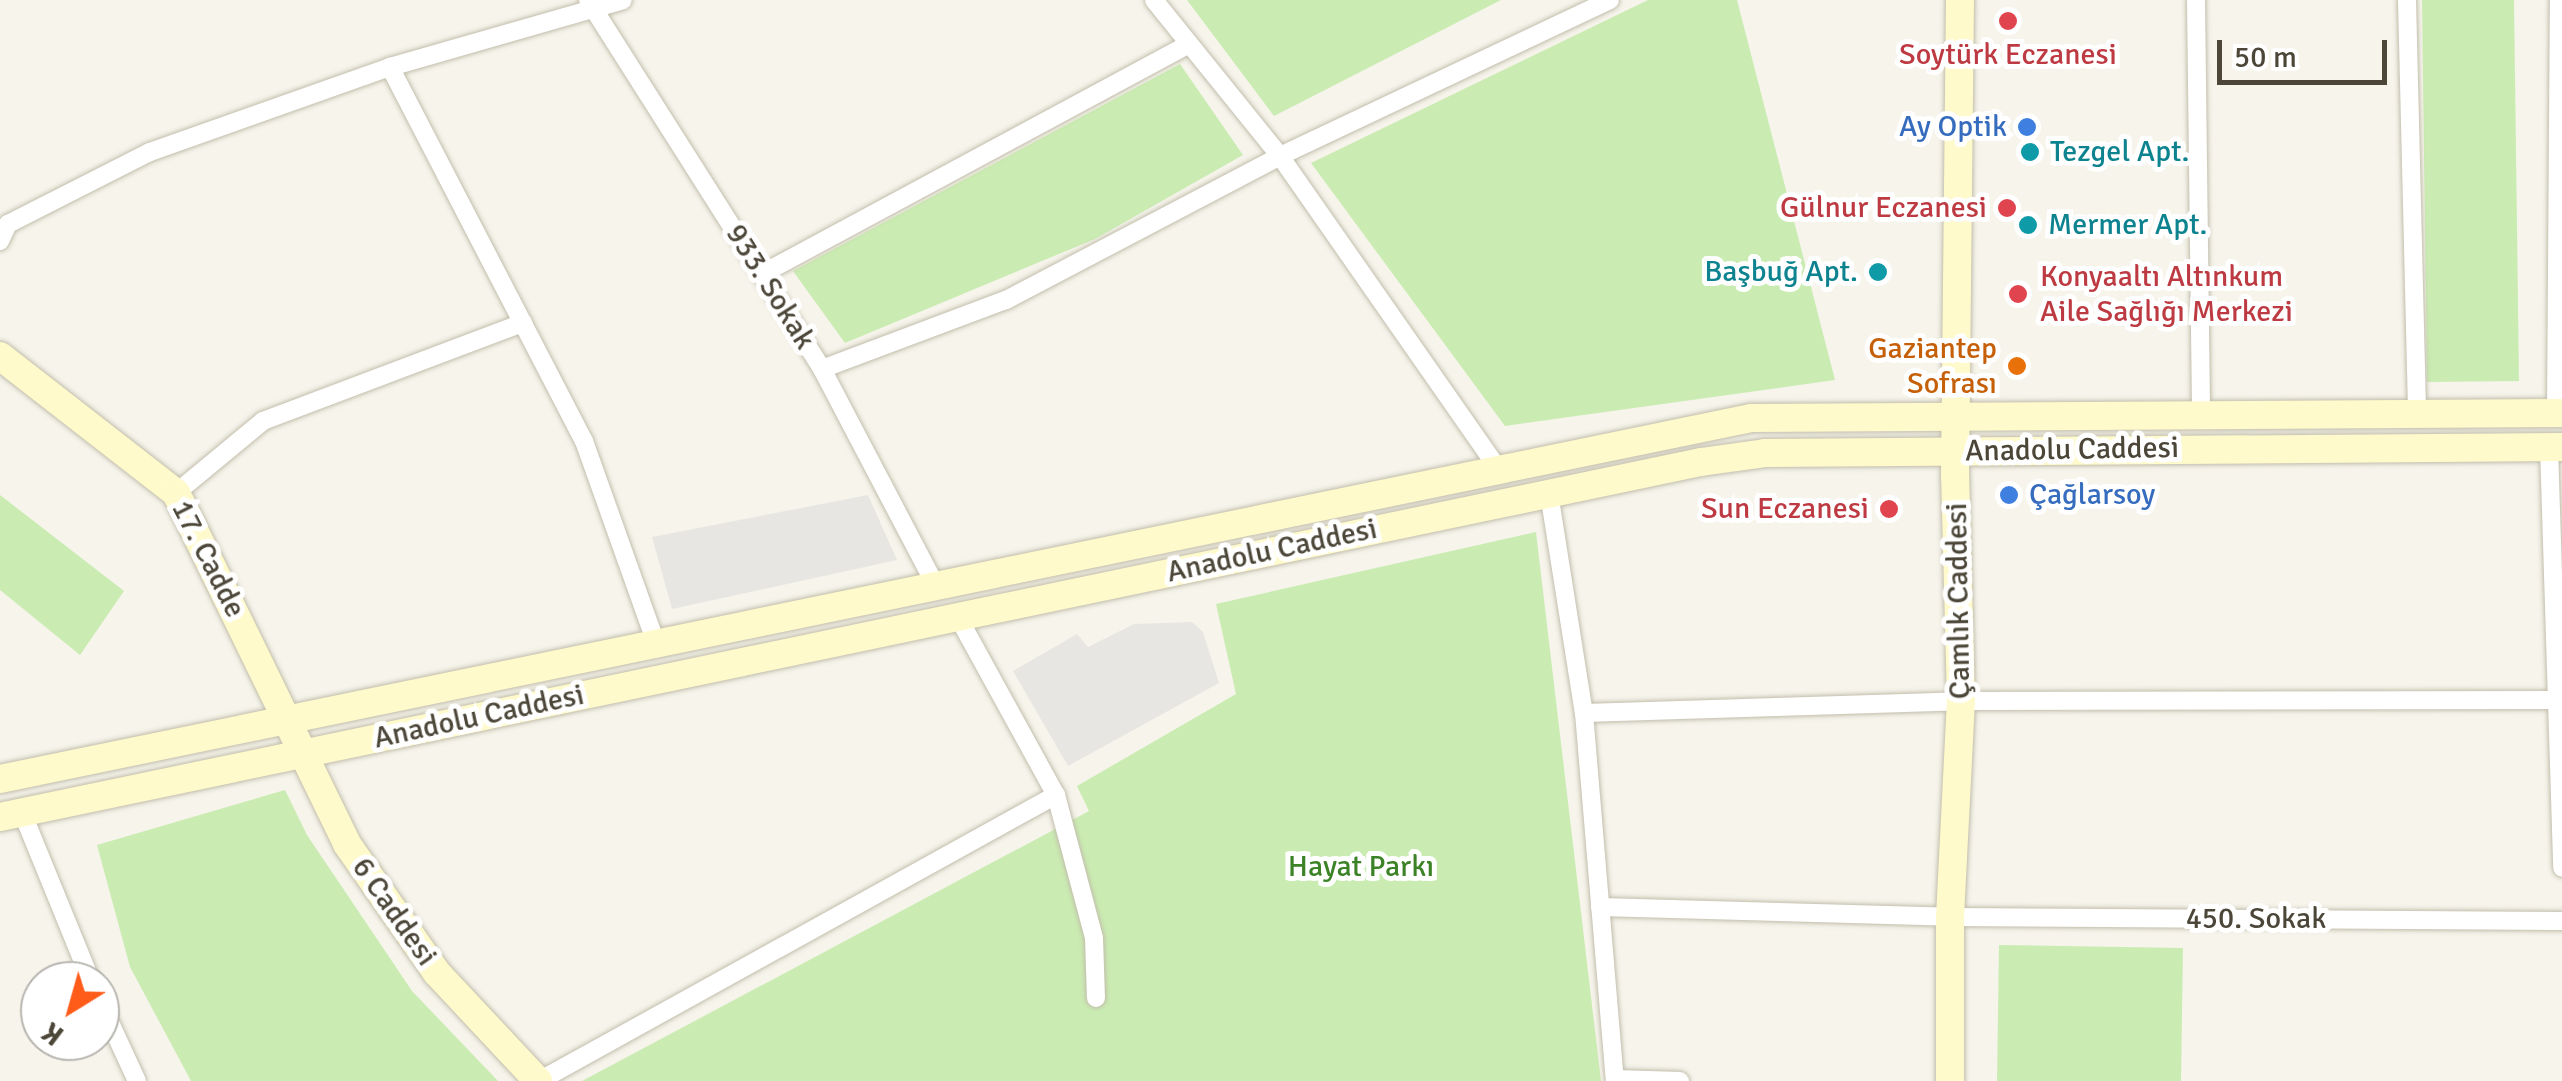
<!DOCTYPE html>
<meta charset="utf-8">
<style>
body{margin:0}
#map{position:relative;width:2562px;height:1081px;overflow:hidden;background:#f6f4eb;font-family:Signika,sans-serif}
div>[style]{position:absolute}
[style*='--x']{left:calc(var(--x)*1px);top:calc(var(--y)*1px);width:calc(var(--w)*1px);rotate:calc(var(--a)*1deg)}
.green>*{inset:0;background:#caecb2}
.parking>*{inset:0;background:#e8e6e2}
.roads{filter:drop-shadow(0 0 2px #c2beac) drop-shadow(0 0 2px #c2beac)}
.street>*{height:18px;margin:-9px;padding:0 9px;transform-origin:9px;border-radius:9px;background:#fff}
.secondary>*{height:28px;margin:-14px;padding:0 14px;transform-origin:14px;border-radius:14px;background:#fffacc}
.dots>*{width:28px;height:28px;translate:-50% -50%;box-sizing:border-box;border:5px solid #fff;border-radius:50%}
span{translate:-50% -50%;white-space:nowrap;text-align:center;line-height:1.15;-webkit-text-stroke:10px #fff;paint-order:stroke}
.health-label{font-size:30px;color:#be3a42}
.right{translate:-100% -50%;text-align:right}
.left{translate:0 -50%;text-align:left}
.shop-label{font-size:30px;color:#366cbe}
.culture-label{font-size:30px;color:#0d838f}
.street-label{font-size:30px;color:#4b4638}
.food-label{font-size:30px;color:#c56008}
.park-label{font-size:30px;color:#3c8226}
.north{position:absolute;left:20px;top:961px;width:100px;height:100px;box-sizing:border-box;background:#fff;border:2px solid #b7b5af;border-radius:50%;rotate:217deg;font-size:28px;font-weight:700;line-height:40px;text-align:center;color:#4b4638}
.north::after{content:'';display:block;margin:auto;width:35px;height:45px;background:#ff5b19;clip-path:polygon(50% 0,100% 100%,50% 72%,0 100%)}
.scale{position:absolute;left:2217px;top:40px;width:170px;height:45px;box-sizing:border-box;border:5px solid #4b4638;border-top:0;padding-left:12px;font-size:30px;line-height:35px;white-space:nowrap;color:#4b4638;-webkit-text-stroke:8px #fff;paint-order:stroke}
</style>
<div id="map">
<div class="green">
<i style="clip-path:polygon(1187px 0,1501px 0,1274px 116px)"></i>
<i style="clip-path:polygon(1648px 0,1737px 0,1835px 380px,1505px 426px,1311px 163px)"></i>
<i style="clip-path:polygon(2422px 0,2514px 0,2519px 381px,2427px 382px)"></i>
<i style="clip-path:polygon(1180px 64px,1243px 155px,1095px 239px,845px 343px,793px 271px)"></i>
<i style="clip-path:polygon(0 495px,124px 591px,80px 655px,0 590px)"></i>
<i style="clip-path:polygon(1536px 532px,1601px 1081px,582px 1081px,1089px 811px,1077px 786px,1236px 694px,1216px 604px)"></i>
<i style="clip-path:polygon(285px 790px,307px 835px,412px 991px,498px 1081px,191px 1081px,130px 967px,97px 845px)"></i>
<i style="clip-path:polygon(1999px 945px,2183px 948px,2181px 1081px,1997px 1081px)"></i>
</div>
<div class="parking">
<i style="clip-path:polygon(868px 495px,897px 560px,672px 609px,652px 537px)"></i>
<i style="clip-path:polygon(1192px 622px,1203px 632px,1219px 683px,1068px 766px,1013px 671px,1077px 634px,1088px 647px,1134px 624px)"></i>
</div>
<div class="roads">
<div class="street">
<i style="--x:588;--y:0;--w:437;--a:57.6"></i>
<i style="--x:822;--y:369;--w:243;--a:62.3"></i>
<i style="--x:1154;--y:0;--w:201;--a:51.1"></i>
<i style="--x:1280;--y:156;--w:381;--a:55.1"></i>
<i style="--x:2196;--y:0;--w:416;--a:89.3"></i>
<i style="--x:2407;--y:0;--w:414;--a:88.6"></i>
<i style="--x:390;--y:67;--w:421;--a:62.6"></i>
<i style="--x:584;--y:441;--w:214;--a:70.4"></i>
<i style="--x:0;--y:241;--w:19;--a:-65"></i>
<i style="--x:8;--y:224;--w:159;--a:-26.9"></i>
<i style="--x:150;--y:152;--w:255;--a:-19.5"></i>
<i style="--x:390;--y:67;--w:242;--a:-16"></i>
<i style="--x:762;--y:274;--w:484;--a:-28.3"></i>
<i style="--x:822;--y:369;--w:197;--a:-20.6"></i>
<i style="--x:1006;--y:300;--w:310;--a:-27.7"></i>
<i style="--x:1280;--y:156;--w:365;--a:-25.3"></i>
<i style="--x:2556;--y:413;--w:413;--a:-89.6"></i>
<i style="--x:2549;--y:447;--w:421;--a:88.2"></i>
<i style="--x:176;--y:493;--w:113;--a:-39.6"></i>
<i style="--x:263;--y:421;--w:278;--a:-20.7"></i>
<i style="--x:1549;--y:493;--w:223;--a:81"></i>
<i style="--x:1584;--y:713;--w:369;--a:85.2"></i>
<i style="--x:958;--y:617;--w:203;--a:61.2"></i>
<i style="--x:1056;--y:795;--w:148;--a:75.1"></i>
<i style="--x:1094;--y:938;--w:60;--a:88.1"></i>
<i style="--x:1584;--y:713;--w:377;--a:-1.8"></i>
<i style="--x:1961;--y:701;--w:601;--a:-0.1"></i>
<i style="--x:22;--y:812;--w:183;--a:67.8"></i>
<i style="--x:1600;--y:907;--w:350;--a:1.6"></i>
<i style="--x:1950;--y:917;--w:612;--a:0.37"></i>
<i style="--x:100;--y:1001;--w:88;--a:65.2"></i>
<i style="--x:1615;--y:1079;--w:65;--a:1.8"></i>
<i style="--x:539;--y:1081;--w:591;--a:-28.95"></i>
</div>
<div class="secondary">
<i style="--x:0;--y:356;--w:223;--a:37.9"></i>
<i style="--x:176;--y:493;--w:390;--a:64"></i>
<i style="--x:347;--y:844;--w:157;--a:55.1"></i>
<i style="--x:437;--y:973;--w:148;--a:46.9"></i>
<i style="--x:0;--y:779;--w:1788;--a:-11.65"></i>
<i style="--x:1751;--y:418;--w:811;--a:-0.35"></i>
<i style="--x:0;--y:817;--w:1738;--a:-11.79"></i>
<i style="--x:1701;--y:462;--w:65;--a:-8"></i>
<i style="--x:1765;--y:453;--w:797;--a:-0.43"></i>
<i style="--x:1950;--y:1081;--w:164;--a:-90"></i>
<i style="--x:1950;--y:917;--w:216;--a:-87.1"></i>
<i style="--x:1961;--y:701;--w:226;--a:-91.5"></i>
<i style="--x:1955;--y:475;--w:475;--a:-89.4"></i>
</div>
</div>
<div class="dots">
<i style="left:2008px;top:21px;background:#e0444e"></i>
<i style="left:2027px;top:127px;background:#3f7fe0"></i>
<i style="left:2030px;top:152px;background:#0f9aa8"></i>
<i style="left:2007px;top:208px;background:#e0444e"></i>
<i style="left:2028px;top:225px;background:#0f9aa8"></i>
<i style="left:1878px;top:272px;background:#0f9aa8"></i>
<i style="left:2018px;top:294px;background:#e0444e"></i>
<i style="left:2017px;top:366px;background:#e8710a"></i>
<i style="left:2009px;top:495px;background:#3f7fe0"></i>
<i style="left:1889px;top:509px;background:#e0444e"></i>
</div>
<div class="health-label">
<span style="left:2008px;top:55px">Soytürk Eczanesi</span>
<span class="right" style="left:1987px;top:208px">Gülnur Eczanesi</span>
<span class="left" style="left:2040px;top:294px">Konyaaltı Altınkum<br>Aile Sağlığı Merkezi</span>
<span class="right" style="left:1869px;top:509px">Sun Eczanesi</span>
</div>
<div class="shop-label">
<span class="right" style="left:2007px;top:127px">Ay Optik</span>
<span class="left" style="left:2029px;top:495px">Çağlarsoy</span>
</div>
<div class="culture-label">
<span class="left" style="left:2050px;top:152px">Tezgel Apt.</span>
<span class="left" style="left:2048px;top:225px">Mermer Apt.</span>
<span class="right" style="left:1858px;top:272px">Başbuğ Apt.</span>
</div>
<div class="street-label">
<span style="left:770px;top:287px;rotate:58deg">933. Sokak</span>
<span style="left:2072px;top:450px;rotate:-1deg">Anadolu Caddesi</span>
<span style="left:1272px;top:551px;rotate:-12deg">Anadolu Caddesi</span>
<span style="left:208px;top:559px;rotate:63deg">17. Cadde</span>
<span style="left:1959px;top:601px;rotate:-91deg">Çamlık Caddesi</span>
<span style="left:479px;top:717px;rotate:-12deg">Anadolu Caddesi</span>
<span style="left:394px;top:912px;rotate:55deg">6 Caddesi</span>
<span style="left:2256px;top:919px">450. Sokak</span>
</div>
<div class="food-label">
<span class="right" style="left:1997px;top:366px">Gaziantep<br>Sofrası</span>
</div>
<div class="park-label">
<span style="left:1361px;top:867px">Hayat Parkı</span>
</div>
<div class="north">K</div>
<div class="scale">50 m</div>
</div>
